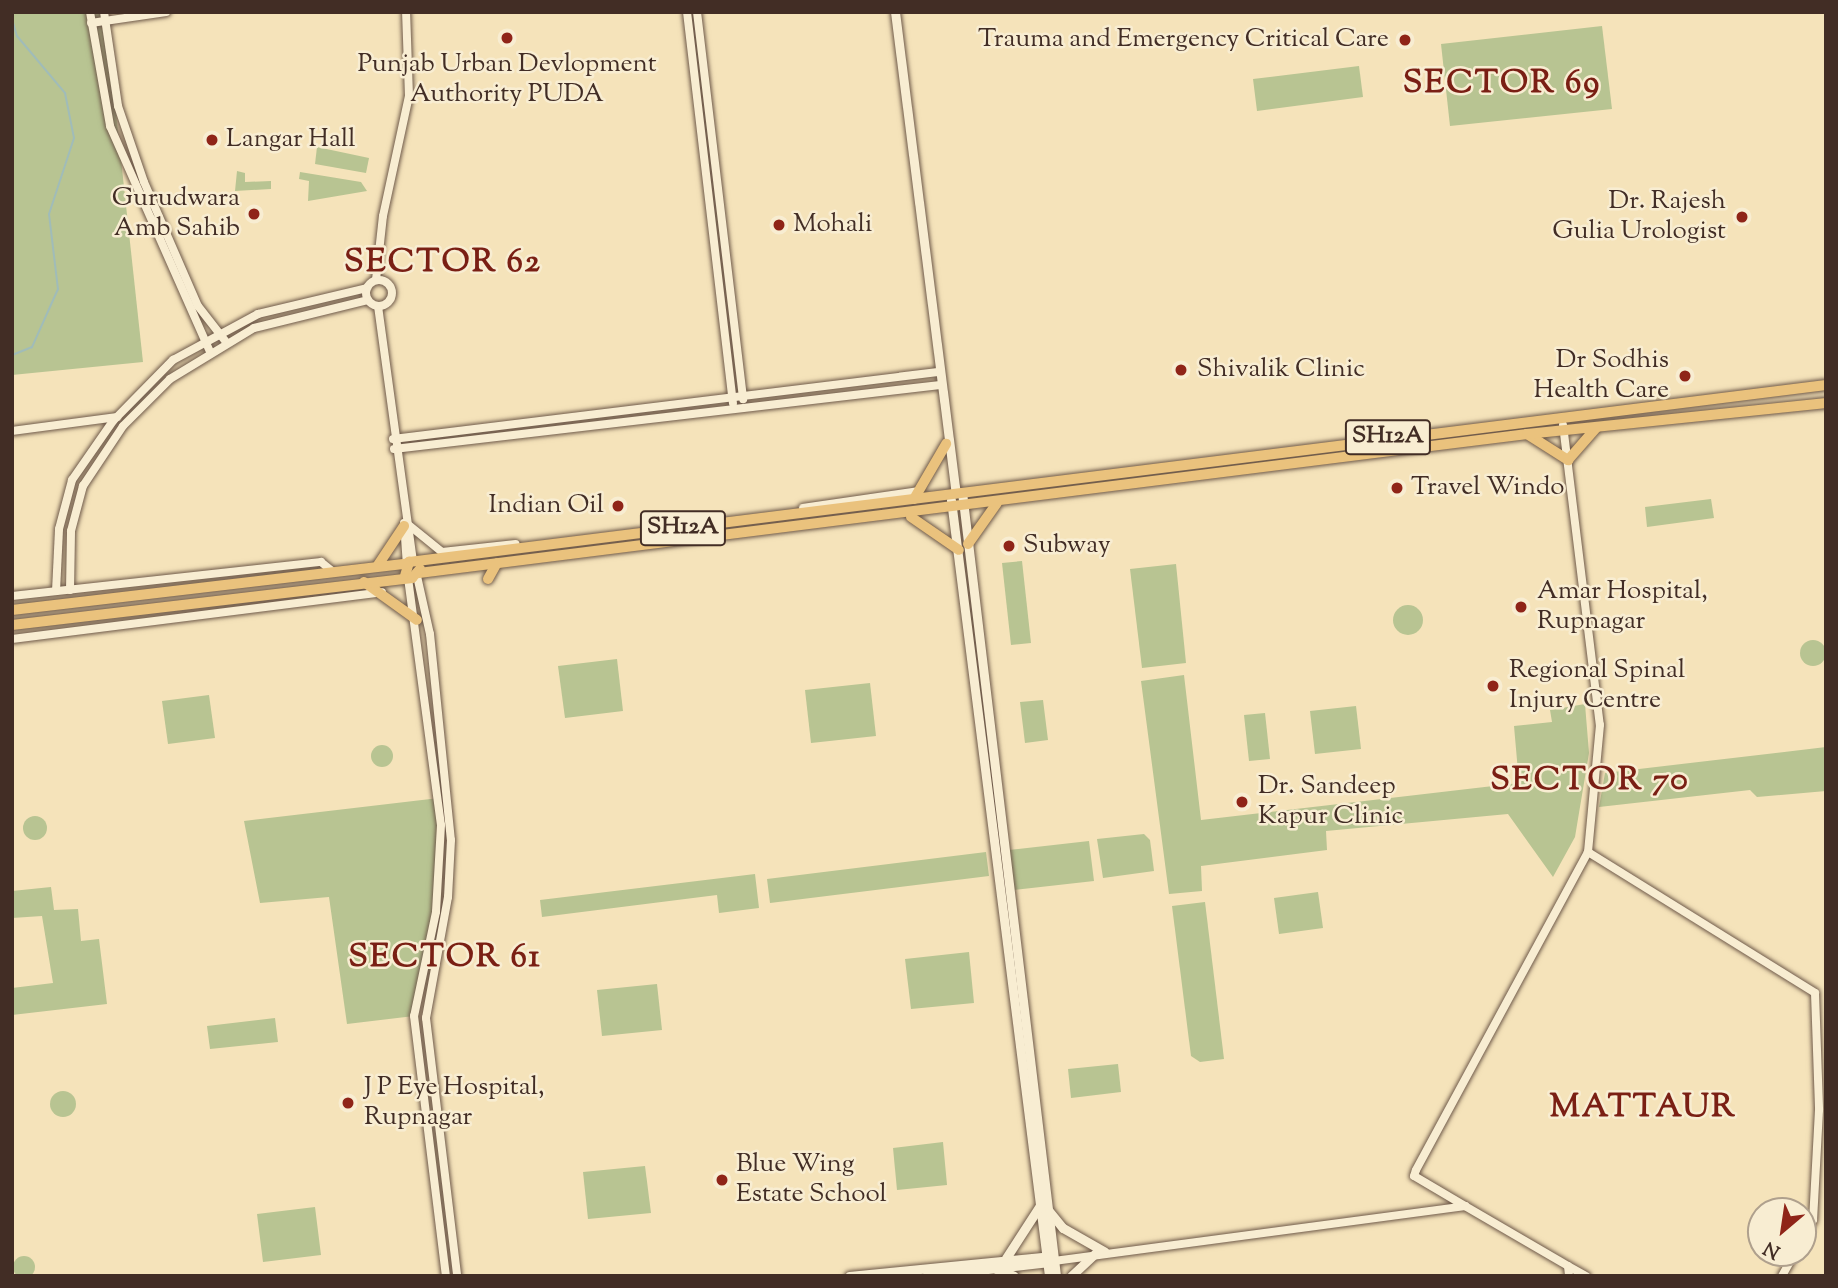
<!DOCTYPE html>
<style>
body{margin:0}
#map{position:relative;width:1838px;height:1288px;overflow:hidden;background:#f5e3ba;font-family:"Sorts Mill Goudy",serif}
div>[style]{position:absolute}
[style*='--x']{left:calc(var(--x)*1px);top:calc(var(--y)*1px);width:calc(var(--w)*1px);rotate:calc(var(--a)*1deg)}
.green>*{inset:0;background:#b8c492}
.round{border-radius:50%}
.stream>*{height:2px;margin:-1px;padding:0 1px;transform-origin:1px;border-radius:1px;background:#a0bcb9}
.roads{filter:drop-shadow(0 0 2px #6f5a4a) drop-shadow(0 0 2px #6f5a4a)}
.tertiary>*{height:8px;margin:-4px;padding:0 4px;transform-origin:4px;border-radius:4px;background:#f8edd2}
.tertiary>.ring{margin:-4px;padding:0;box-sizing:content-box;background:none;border:8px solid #f8edd2;border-radius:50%}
.secondary>*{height:9px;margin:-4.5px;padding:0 4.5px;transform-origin:4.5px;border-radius:4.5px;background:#f8edd2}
.primary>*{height:10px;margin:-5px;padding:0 5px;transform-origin:5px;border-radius:5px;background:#eac27d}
.dots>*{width:19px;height:19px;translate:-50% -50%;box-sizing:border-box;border:4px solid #f8edd2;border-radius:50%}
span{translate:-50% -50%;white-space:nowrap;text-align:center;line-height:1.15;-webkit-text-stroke:5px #f8edd2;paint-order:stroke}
.shield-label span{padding:2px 5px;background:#f8edd2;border:2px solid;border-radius:5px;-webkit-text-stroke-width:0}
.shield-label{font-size:24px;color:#422d25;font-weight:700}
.poi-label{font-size:26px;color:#422d25}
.right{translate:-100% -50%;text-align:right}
.left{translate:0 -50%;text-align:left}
.district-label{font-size:33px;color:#7a1f14;font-weight:700;letter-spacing:2px}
.frame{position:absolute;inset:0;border:14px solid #422d25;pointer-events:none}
.north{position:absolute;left:1747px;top:1197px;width:70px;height:70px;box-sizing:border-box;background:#f8edd2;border:2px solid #afa08d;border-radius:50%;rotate:209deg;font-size:19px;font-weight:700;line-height:28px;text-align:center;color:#422d25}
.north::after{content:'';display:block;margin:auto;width:24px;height:32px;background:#8f2418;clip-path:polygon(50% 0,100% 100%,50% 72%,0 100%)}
</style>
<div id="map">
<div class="green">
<i style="clip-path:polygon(12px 12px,105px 12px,143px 362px,12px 375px)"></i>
<i style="clip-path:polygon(1602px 26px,1612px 109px,1450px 126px,1441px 44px)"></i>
<i style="clip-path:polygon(1359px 66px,1363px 97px,1257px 111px,1253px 79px)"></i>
<i style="clip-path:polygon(317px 147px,369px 158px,366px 173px,315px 164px)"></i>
<i style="clip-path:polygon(237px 171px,245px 173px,245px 182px,271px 181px,271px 189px,235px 191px)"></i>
<i style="clip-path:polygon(300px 172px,361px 182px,367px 191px,308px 201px,309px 181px,299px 179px)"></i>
<i style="clip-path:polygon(1711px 499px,1714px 518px,1647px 527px,1645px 507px)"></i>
<i style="clip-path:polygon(1022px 561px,1031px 643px,1011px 645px,1002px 563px)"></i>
<i style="clip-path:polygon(1176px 564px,1186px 663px,1142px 668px,1130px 569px)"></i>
<i class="round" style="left:1393px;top:605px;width:30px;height:30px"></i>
<i class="round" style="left:1800px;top:640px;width:26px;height:26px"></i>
<i style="clip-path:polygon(617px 659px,623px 711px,565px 718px,558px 666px)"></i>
<i style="clip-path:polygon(1184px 675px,1201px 820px,1519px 783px,1514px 726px,1552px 722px,1550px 710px,1585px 704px,1589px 753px,1575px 837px,1553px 877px,1508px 814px,1326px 831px,1327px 850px,1201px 866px,1202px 891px,1169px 894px,1141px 681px)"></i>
<i style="clip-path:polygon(870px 683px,876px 736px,811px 743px,805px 690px)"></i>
<i style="clip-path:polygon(209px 695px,215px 738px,168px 744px,162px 701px)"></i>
<i style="clip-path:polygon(1043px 700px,1048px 740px,1025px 743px,1020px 702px)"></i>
<i style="clip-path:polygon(1356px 706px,1361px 749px,1315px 754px,1310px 711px)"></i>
<i style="clip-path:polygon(1265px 713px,1270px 759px,1249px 761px,1244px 715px)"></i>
<i class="round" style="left:371px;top:745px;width:22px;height:22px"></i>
<i style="clip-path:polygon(1826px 747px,1826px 791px,1757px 797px,1750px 790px,1599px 807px,1605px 773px)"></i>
<i style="clip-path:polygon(439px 798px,442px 858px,414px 1016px,347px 1024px,329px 897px,260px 903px,244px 821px)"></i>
<i class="round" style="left:23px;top:816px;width:24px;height:24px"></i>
<i style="clip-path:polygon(1144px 834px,1150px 840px,1154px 871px,1103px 878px,1097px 839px)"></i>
<i style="clip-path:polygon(1089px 841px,1094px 881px,1014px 890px,1009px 850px)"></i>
<i style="clip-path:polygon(986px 852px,989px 876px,770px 903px,767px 879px)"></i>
<i style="clip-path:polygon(755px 874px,759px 908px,719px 913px,717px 895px,542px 917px,540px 900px)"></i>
<i style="clip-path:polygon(51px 887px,54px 910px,78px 909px,81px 941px,99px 939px,107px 1004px,12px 1015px,12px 988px,53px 983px,42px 916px,12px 918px,12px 891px)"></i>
<i style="clip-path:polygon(1318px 892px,1323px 928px,1279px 934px,1274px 898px)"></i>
<i style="clip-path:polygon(1205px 902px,1224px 1059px,1200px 1062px,1191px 1056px,1172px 906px)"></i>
<i style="clip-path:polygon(969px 952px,974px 1003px,911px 1009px,905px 959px)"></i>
<i style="clip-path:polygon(657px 984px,662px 1030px,602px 1036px,597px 990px)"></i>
<i style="clip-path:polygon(275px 1018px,278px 1042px,210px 1049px,207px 1026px)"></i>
<i style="clip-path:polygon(1118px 1064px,1121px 1092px,1071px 1098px,1068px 1069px)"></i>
<i class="round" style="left:50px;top:1091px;width:26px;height:26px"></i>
<i style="clip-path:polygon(943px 1142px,947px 1185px,897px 1190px,893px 1148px)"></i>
<i style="clip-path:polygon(645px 1166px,651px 1213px,588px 1219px,583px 1172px)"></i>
<i style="clip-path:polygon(315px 1207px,321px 1255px,263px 1262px,257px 1214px)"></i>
<i class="round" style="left:13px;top:1256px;width:22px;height:22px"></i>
</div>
<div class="stream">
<i style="--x:12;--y:19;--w:18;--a:74"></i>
<i style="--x:17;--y:36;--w:75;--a:49.9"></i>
<i style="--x:65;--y:93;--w:46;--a:78.7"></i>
<i style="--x:74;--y:138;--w:80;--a:108.2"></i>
<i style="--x:49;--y:214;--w:76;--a:83.2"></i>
<i style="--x:58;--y:289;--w:64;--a:114.1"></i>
<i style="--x:32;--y:347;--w:22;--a:158"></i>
</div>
<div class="roads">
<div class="tertiary">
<i style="--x:90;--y:12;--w:116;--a:80"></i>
<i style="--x:110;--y:126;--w:247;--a:66.1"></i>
<i style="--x:104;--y:12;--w:95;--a:81.5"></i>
<i style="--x:118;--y:106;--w:80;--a:71.1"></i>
<i style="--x:144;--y:182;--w:135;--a:66.5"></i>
<i style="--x:198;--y:306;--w:46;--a:52.1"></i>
<i style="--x:687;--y:12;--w:394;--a:83.3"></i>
<i style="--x:697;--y:12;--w:390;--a:83.2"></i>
<i style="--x:91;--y:23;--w:76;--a:-8.3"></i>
<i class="ring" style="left:366px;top:280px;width:18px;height:18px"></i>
<i style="--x:376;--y:280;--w:64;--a:-83.8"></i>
<i style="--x:383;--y:216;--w:123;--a:-77.8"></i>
<i style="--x:409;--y:96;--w:84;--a:-92"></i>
<i style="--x:378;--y:306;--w:258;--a:82.2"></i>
<i style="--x:1563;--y:425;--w:302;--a:83"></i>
<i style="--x:1600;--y:725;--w:128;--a:95.4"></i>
<i style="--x:1588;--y:852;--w:267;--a:31.8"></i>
<i style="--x:1815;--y:993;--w:117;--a:88"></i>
<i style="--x:1819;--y:1110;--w:110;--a:93.1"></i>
<i style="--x:1813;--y:1220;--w:22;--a:117"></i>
<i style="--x:12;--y:431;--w:106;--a:-7.6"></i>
<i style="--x:393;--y:439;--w:549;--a:-7.01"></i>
<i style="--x:394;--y:449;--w:550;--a:-6.69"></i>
<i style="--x:803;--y:508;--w:117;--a:-8.3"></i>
<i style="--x:404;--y:523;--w:39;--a:86"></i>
<i style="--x:410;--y:526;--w:41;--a:39.1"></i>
<i style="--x:442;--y:552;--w:74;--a:-6.2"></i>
<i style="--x:417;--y:576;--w:59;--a:77.4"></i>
<i style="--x:430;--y:634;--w:207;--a:84.2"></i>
<i style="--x:451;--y:840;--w:57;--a:93"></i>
<i style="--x:448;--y:897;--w:123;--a:100.3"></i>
<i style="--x:426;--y:1018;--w:260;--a:83.1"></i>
<i style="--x:408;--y:578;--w:249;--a:82.4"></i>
<i style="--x:441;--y:825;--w:87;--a:93.3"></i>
<i style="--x:436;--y:912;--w:106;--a:101.9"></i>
<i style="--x:414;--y:1016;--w:262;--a:83"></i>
<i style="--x:70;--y:590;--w:59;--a:-89"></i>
<i style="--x:71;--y:531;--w:47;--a:-75.1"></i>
<i style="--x:83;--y:486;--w:72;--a:-56.3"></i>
<i style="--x:123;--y:426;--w:66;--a:-45"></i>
<i style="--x:170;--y:379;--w:98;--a:-31.3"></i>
<i style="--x:254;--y:328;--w:117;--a:-13.8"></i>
<i style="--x:56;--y:591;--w:62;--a:-87.2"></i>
<i style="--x:59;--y:529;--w:51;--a:-75.1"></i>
<i style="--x:72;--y:480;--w:72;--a:-55.2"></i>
<i style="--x:113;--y:421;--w:86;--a:-45.5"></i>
<i style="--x:173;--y:360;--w:97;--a:-28.4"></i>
<i style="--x:258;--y:314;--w:112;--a:-13.4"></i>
<i style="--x:12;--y:596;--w:311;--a:-6.3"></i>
<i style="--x:321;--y:562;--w:14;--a:39"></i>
<i style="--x:12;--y:639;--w:373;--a:-7.2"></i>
<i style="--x:1465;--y:1206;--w:59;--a:-149.5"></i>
<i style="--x:1414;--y:1176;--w:6;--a:-72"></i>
<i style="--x:1416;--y:1170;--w:362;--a:-61.6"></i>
<i style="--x:1054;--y:1261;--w:415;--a:-7.6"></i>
<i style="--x:1465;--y:1206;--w:119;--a:30.2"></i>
<i style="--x:1568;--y:1266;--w:10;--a:84"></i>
<i style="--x:1568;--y:1266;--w:21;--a:29"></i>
<i style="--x:1782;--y:1276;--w:26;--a:-61"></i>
</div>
<div class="secondary">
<i style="--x:895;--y:12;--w:485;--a:82.8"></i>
<i style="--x:962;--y:492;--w:790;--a:83.16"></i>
<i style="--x:951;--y:500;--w:782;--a:82.8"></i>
<i style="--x:1049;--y:1211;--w:22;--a:51"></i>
<i style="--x:1063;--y:1228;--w:48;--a:29.7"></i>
<i style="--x:1006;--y:1258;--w:61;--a:-57.1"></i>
<i style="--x:996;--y:1269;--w:19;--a:21"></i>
<i style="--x:849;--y:1276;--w:204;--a:-5.6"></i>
<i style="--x:926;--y:1276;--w:124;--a:-6.5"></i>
<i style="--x:1071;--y:1276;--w:34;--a:-43"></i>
</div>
<div class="primary">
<i style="--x:1527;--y:434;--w:49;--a:32.4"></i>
<i style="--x:1568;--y:460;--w:43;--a:-48.8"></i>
<i style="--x:914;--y:499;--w:64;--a:-59.8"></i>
<i style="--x:911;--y:517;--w:58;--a:34.5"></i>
<i style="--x:968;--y:544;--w:50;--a:-54.7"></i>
<i style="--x:378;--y:565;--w:47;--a:-56.3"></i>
<i style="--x:419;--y:573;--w:1117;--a:-7.15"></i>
<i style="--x:1527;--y:434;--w:301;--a:-5.9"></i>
<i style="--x:405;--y:576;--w:15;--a:-74"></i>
<i style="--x:409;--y:562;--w:1428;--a:-7.12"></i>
<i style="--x:488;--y:579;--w:18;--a:-61"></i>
<i style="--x:364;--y:582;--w:65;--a:35.6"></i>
<i style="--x:12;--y:610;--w:396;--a:-6.7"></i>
<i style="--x:12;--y:625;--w:403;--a:-6.7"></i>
<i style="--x:412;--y:578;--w:12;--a:-48"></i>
</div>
</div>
<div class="dots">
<i style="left:507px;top:38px;background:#8f2418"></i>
<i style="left:1405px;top:40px;background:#8f2418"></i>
<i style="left:212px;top:140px;background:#8f2418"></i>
<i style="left:254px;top:214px;background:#8f2418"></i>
<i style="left:1742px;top:217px;background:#8f2418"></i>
<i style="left:779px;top:225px;background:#8f2418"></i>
<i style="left:1181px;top:370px;background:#8f2418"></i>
<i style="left:1685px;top:376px;background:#8f2418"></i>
<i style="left:1397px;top:488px;background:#8f2418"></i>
<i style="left:618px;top:506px;background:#8f2418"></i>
<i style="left:1009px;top:546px;background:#8f2418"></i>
<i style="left:1521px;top:607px;background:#8f2418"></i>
<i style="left:1493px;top:686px;background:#8f2418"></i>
<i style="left:1242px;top:802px;background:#8f2418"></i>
<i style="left:348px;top:1103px;background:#8f2418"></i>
<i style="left:722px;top:1180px;background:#8f2418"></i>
</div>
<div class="shield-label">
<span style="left:1388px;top:437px">SH12A</span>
<span style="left:683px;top:528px">SH12A</span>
</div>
<div class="poi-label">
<span class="right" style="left:1389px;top:40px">Trauma and Emergency Critical Care</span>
<span style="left:507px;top:80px">Punjab Urban Devlopment<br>Authority PUDA</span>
<span class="left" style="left:226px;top:140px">Langar Hall</span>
<span class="right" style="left:240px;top:214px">Gurudwara<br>Amb Sahib</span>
<span class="right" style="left:1726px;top:217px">Dr. Rajesh<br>Gulia Urologist</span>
<span class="left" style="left:793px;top:225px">Mohali</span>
<span class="right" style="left:1669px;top:376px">Dr Sodhis<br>Health Care</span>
<span class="left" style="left:1197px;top:370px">Shivalik Clinic</span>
<span class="left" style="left:1411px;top:488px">Travel Windo</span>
<span class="right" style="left:604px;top:506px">Indian Oil</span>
<span class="left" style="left:1023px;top:546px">Subway</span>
<span class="left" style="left:1537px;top:607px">Amar Hospital,<br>Rupnagar</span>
<span class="left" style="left:1509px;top:686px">Regional Spinal<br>Injury Centre</span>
<span class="left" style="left:1258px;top:802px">Dr. Sandeep<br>Kapur Clinic</span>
<span class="left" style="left:364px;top:1103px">J P Eye Hospital,<br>Rupnagar</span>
<span class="left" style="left:736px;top:1180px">Blue Wing<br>Estate School</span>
</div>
<div class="district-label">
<span style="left:1502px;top:85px">SECTOR 69</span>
<span style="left:443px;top:264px">SECTOR 62</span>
<span style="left:1590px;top:782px">SECTOR 70</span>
<span style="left:445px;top:959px">SECTOR 61</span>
<span style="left:1643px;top:1109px">MATTAUR</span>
</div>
<div class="frame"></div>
<div class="north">N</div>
</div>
